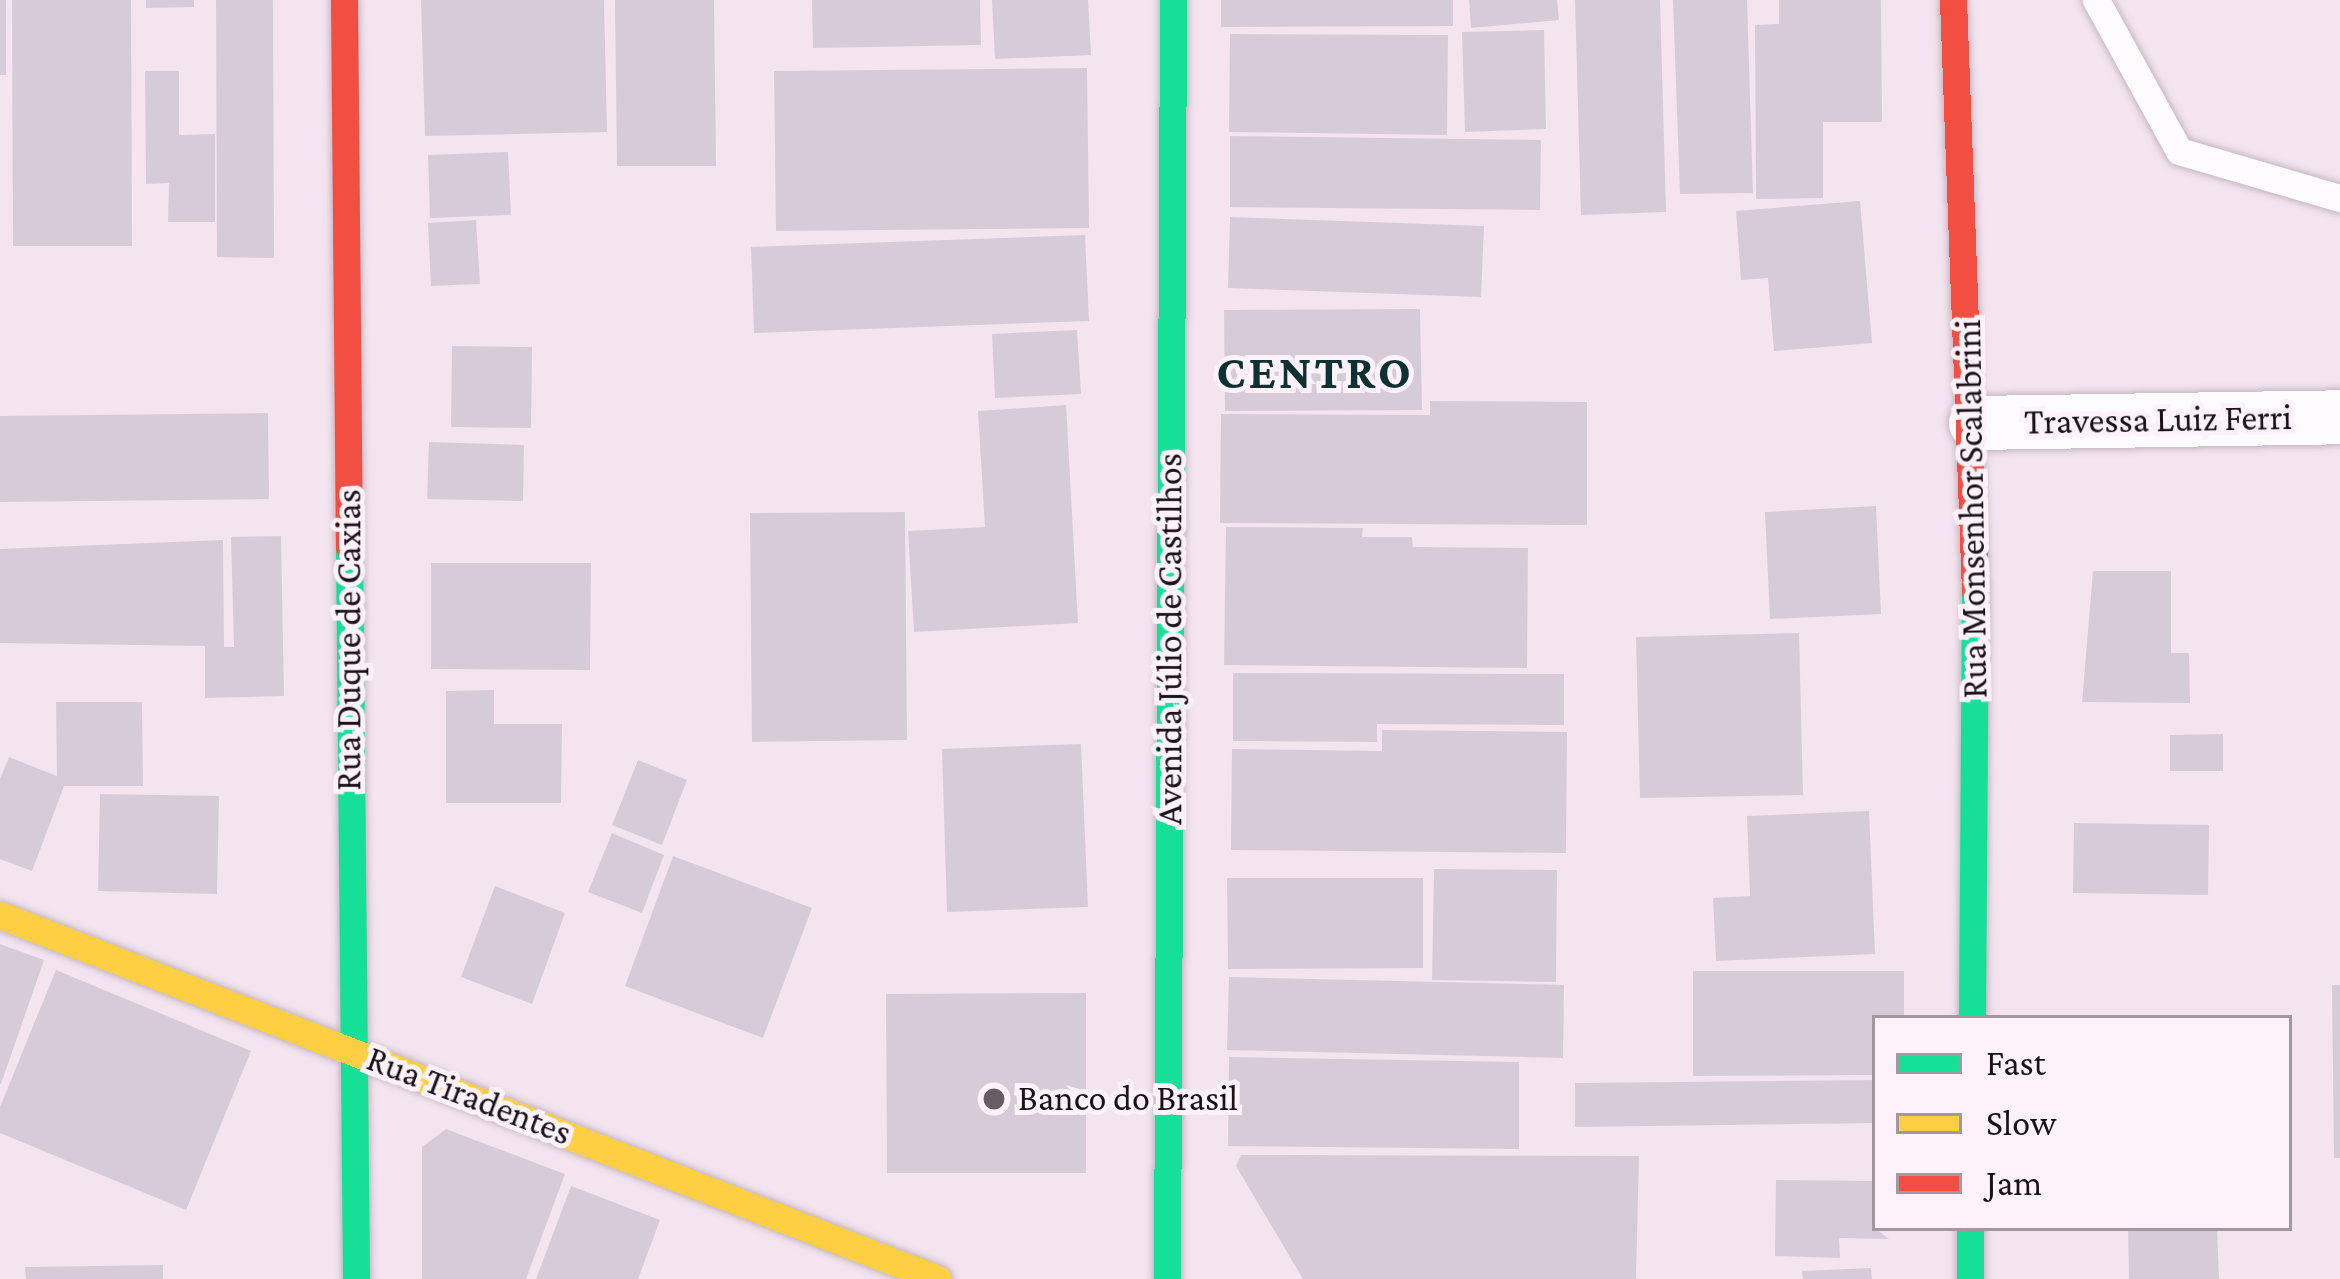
<!DOCTYPE html>
<meta charset="utf-8">
<style>
body{margin:0}
#map{position:relative;width:2340px;height:1279px;overflow:hidden;background:#f4e4f0;font-family:"Crimson Pro",serif}
div>[style]{position:absolute}
[style*='--x']{left:calc(var(--x)*1px);top:calc(var(--y)*1px);width:calc(var(--w)*1px);rotate:calc(var(--a)*1deg)}
.building>*{inset:0;background:#d6ccd7}
.roads{filter:drop-shadow(0 0 3px #c4b8c1) drop-shadow(0 0 3px #c4b8c1)}
.lane>*{height:27px;margin:-13.5px;padding:0 13.5px;transform-origin:13.5px;border-radius:13.5px;background:#fdfbfd}
.street>*{height:54px;margin:-27px;padding:0 27px;transform-origin:27px;border-radius:27px;background:#fdfbfd}
.fast>*{height:27px;margin:-13.5px;padding:0 13.5px;transform-origin:13.5px;border-radius:13.5px;background:#16e098}
.slow>*{height:27px;margin:-13.5px;padding:0 13.5px;transform-origin:13.5px;border-radius:13.5px;background:#ffcf43}
.jam>*{height:27px;margin:-13.5px;padding:0 13.5px;transform-origin:13.5px;border-radius:13.5px;background:#f24e42}
.dots>*{width:33px;height:33px;translate:-50% -50%;box-sizing:border-box;border:6px solid #fdf1fa;border-radius:50%}
span{translate:-50% -50%;white-space:nowrap;text-align:center;line-height:1.15;-webkit-text-stroke:10px #fdf1fa;paint-order:stroke}
.street-label{font-size:36px;color:#1b1219}
.poi-label{font-size:36px;color:#1b1219}
.left{translate:0 -50%;text-align:left}
.district-label{font-size:48px;color:#0e3132;font-weight:700;letter-spacing:3px}
.legend{position:absolute;left:1872px;top:1015px;width:420px;height:216px;box-sizing:border-box;background:#fdf1fa;border:3px solid #a398a0;margin:0;padding:15px 21px;list-style:none;font-size:36px;color:#1b1219}
.legend li{display:flex;align-items:center;gap:24px;height:60px}
.legend b{width:60px;border:3px solid #a398a0}
</style>
<div id="map">
<div class="building">
<i style="clip-path:polygon(0 0,6px 0,6px 75px,0 75px)"></i>
<i style="clip-path:polygon(12px 0,131px 0,132px 246px,13px 246px)"></i>
<i style="clip-path:polygon(146px 0,194px 0,194px 7px,146px 8px)"></i>
<i style="clip-path:polygon(216px 0,273px 0,274px 258px,217px 257px)"></i>
<i style="clip-path:polygon(421px 0,604px 0,607px 132px,425px 136px)"></i>
<i style="clip-path:polygon(615px 0,714px 0,716px 166px,617px 166px)"></i>
<i style="clip-path:polygon(812px 0,980px 0,981px 45px,813px 48px)"></i>
<i style="clip-path:polygon(992px 0,1088px 0,1091px 55px,995px 59px)"></i>
<i style="clip-path:polygon(1221px 0,1453px 0,1453px 26px,1221px 27px)"></i>
<i style="clip-path:polygon(1469px 0,1557px 0,1559px 20px,1471px 28px)"></i>
<i style="clip-path:polygon(1575px 0,1660px 0,1666px 212px,1581px 215px)"></i>
<i style="clip-path:polygon(1673px 0,1747px 0,1753px 193px,1680px 194px)"></i>
<i style="clip-path:polygon(1779px 0,1881px 0,1882px 122px,1823px 122px,1823px 198px,1756px 199px,1755px 25px,1779px 24px)"></i>
<i style="clip-path:polygon(1544px 30px,1546px 129px,1465px 132px,1462px 32px)"></i>
<i style="clip-path:polygon(1230px 34px,1448px 35px,1447px 135px,1229px 132px)"></i>
<i style="clip-path:polygon(1087px 68px,1089px 228px,776px 231px,774px 71px)"></i>
<i style="clip-path:polygon(145px 71px,179px 71px,179px 135px,215px 134px,215px 222px,168px 222px,169px 183px,146px 184px)"></i>
<i style="clip-path:polygon(1230px 136px,1541px 140px,1540px 210px,1230px 207px)"></i>
<i style="clip-path:polygon(508px 152px,511px 215px,430px 218px,428px 155px)"></i>
<i style="clip-path:polygon(1860px 201px,1872px 343px,1774px 351px,1768px 278px,1741px 280px,1736px 211px)"></i>
<i style="clip-path:polygon(1230px 217px,1484px 226px,1481px 297px,1228px 288px)"></i>
<i style="clip-path:polygon(476px 220px,480px 284px,431px 286px,428px 223px)"></i>
<i style="clip-path:polygon(1085px 235px,1089px 321px,754px 333px,751px 247px)"></i>
<i style="clip-path:polygon(1420px 309px,1422px 410px,1225px 411px,1224px 310px)"></i>
<i style="clip-path:polygon(1077px 330px,1081px 394px,995px 398px,992px 334px)"></i>
<i style="clip-path:polygon(452px 346px,532px 347px,531px 428px,451px 427px)"></i>
<i style="clip-path:polygon(1430px 401px,1587px 402px,1587px 525px,1220px 523px,1221px 414px,1430px 415px)"></i>
<i style="clip-path:polygon(1066px 405px,1078px 623px,914px 632px,908px 531px,985px 527px,978px 411px)"></i>
<i style="clip-path:polygon(268px 413px,269px 499px,0 502px,0 416px)"></i>
<i style="clip-path:polygon(429px 442px,524px 445px,523px 501px,427px 499px)"></i>
<i style="clip-path:polygon(1876px 506px,1881px 614px,1770px 619px,1765px 512px)"></i>
<i style="clip-path:polygon(905px 512px,907px 740px,752px 742px,750px 513px)"></i>
<i style="clip-path:polygon(1226px 527px,1363px 528px,1362px 537px,1412px 537px,1413px 547px,1528px 548px,1527px 668px,1224px 665px)"></i>
<i style="clip-path:polygon(281px 536px,284px 696px,205px 698px,205px 646px,0 643px,0 549px,223px 540px,224px 647px,234px 647px,231px 537px)"></i>
<i style="clip-path:polygon(431px 563px,591px 563px,590px 670px,431px 669px)"></i>
<i style="clip-path:polygon(2093px 571px,2171px 571px,2171px 653px,2189px 653px,2190px 703px,2082px 702px)"></i>
<i style="clip-path:polygon(1799px 633px,1803px 795px,1640px 798px,1636px 637px)"></i>
<i style="clip-path:polygon(1233px 673px,1564px 674px,1564px 725px,1377px 724px,1377px 742px,1233px 741px)"></i>
<i style="clip-path:polygon(494px 690px,494px 724px,562px 724px,561px 803px,446px 803px,446px 691px)"></i>
<i style="clip-path:polygon(56px 702px,142px 702px,143px 786px,64px 786px,32px 871px,0 859px,0 779px,9px 757px,57px 776px)"></i>
<i style="clip-path:polygon(1382px 730px,1567px 732px,1566px 853px,1231px 850px,1232px 749px,1382px 751px)"></i>
<i style="clip-path:polygon(2223px 734px,2223px 771px,2170px 771px,2170px 735px)"></i>
<i style="clip-path:polygon(1081px 744px,1088px 907px,947px 912px,942px 749px)"></i>
<i style="clip-path:polygon(638px 760px,687px 780px,662px 845px,612px 825px)"></i>
<i style="clip-path:polygon(100px 794px,219px 796px,217px 894px,98px 891px)"></i>
<i style="clip-path:polygon(1869px 811px,1875px 954px,1716px 961px,1713px 898px,1750px 896px,1747px 816px)"></i>
<i style="clip-path:polygon(2074px 823px,2209px 825px,2208px 895px,2073px 893px)"></i>
<i style="clip-path:polygon(612px 833px,664px 855px,642px 913px,588px 892px)"></i>
<i style="clip-path:polygon(673px 856px,812px 908px,763px 1038px,625px 986px)"></i>
<i style="clip-path:polygon(1434px 869px,1557px 870px,1556px 982px,1432px 980px)"></i>
<i style="clip-path:polygon(1227px 878px,1423px 878px,1423px 968px,1228px 969px)"></i>
<i style="clip-path:polygon(495px 886px,565px 913px,532px 1004px,461px 977px)"></i>
<i style="clip-path:polygon(0 944px,44px 960px,1px 1084px,0 1084px)"></i>
<i style="clip-path:polygon(56px 970px,251px 1051px,186px 1210px,0 1133px,0 1107px)"></i>
<i style="clip-path:polygon(1693px 971px,1904px 971px,1904px 1018px,1875px 1018px,1875px 1075px,1693px 1076px)"></i>
<i style="clip-path:polygon(1229px 977px,1564px 985px,1563px 1058px,1227px 1050px)"></i>
<i style="clip-path:polygon(2332px 985px,2340px 985px,2340px 1158px,2334px 1158px)"></i>
<i style="clip-path:polygon(1086px 993px,1086px 1173px,887px 1173px,886px 994px)"></i>
<i style="clip-path:polygon(1229px 1057px,1519px 1062px,1519px 1149px,1228px 1146px)"></i>
<i style="clip-path:polygon(1875px 1080px,1875px 1123px,1575px 1127px,1575px 1083px)"></i>
<i style="clip-path:polygon(446px 1129px,565px 1174px,526px 1279px,422px 1279px,422px 1147px)"></i>
<i style="clip-path:polygon(1241px 1155px,1639px 1156px,1636px 1279px,1303px 1279px,1236px 1166px)"></i>
<i style="clip-path:polygon(1776px 1180px,1875px 1181px,1875px 1228px,1889px 1239px,1839px 1238px,1840px 1258px,1775px 1256px)"></i>
<i style="clip-path:polygon(571px 1186px,660px 1220px,638px 1279px,536px 1279px)"></i>
<i style="clip-path:polygon(2128px 1228px,2217px 1228px,2219px 1279px,2129px 1279px)"></i>
<i style="clip-path:polygon(163px 1265px,163px 1279px,26px 1279px,25px 1267px)"></i>
<i style="clip-path:polygon(1871px 1268px,1872px 1279px,1803px 1279px,1802px 1271px)"></i>
</div>
<div class="roads">
<div class="lane">
<i style="--x:2096;--y:0;--w:172;--a:61.2"></i>
<i style="--x:2179;--y:151;--w:168;--a:16.3"></i>
</div>
<div class="street">
<i style="--x:1976;--y:423;--w:364;--a:-0.9"></i>
</div>
<div class="fast">
<i style="--x:349;--y:547;--w:732;--a:89.45"></i>
<i style="--x:1972;--y:1018;--w:427;--a:-89.6"></i>
<i style="--x:1970;--y:1228;--w:51;--a:90"></i>
<i style="--x:1167;--y:1279;--w:1279;--a:-89.73"></i>
</div>
<div class="slow">
<i style="--x:0;--y:915;--w:1006;--a:21.21"></i>
</div>
<div class="jam">
<i style="--x:344;--y:0;--w:547;--a:89.48"></i>
<i style="--x:1953;--y:0;--w:591;--a:87.87"></i>
</div>
</div>
<div class="dots">
<i style="left:994px;top:1099px;background:#675c64"></i>
</div>
<div class="street-label">
<span style="left:2158px;top:420px;rotate:-1deg">Travessa Luiz Ferri</span>
<span style="left:1972px;top:509px;rotate:-91deg">Rua Monsenhor Scalabrini</span>
<span style="left:1170px;top:639px;rotate:-90deg">Avenida Júlio de Castilhos</span>
<span style="left:349px;top:640px;rotate:-90deg">Rua Duque de Caxias</span>
<span style="left:469px;top:1096px;rotate:21deg">Rua Tiradentes</span>
</div>
<div class="poi-label">
<span class="left" style="left:1018px;top:1099px">Banco do Brasil</span>
</div>
<div class="district-label">
<span style="left:1315px;top:372px">CENTRO</span>
</div>
<ul class="legend">
<li><b style="height:15px;background:#16e098"></b>Fast</li>
<li><b style="height:15px;background:#ffcf43"></b>Slow</li>
<li><b style="height:15px;background:#f24e42"></b>Jam</li>
</ul>
</div>
